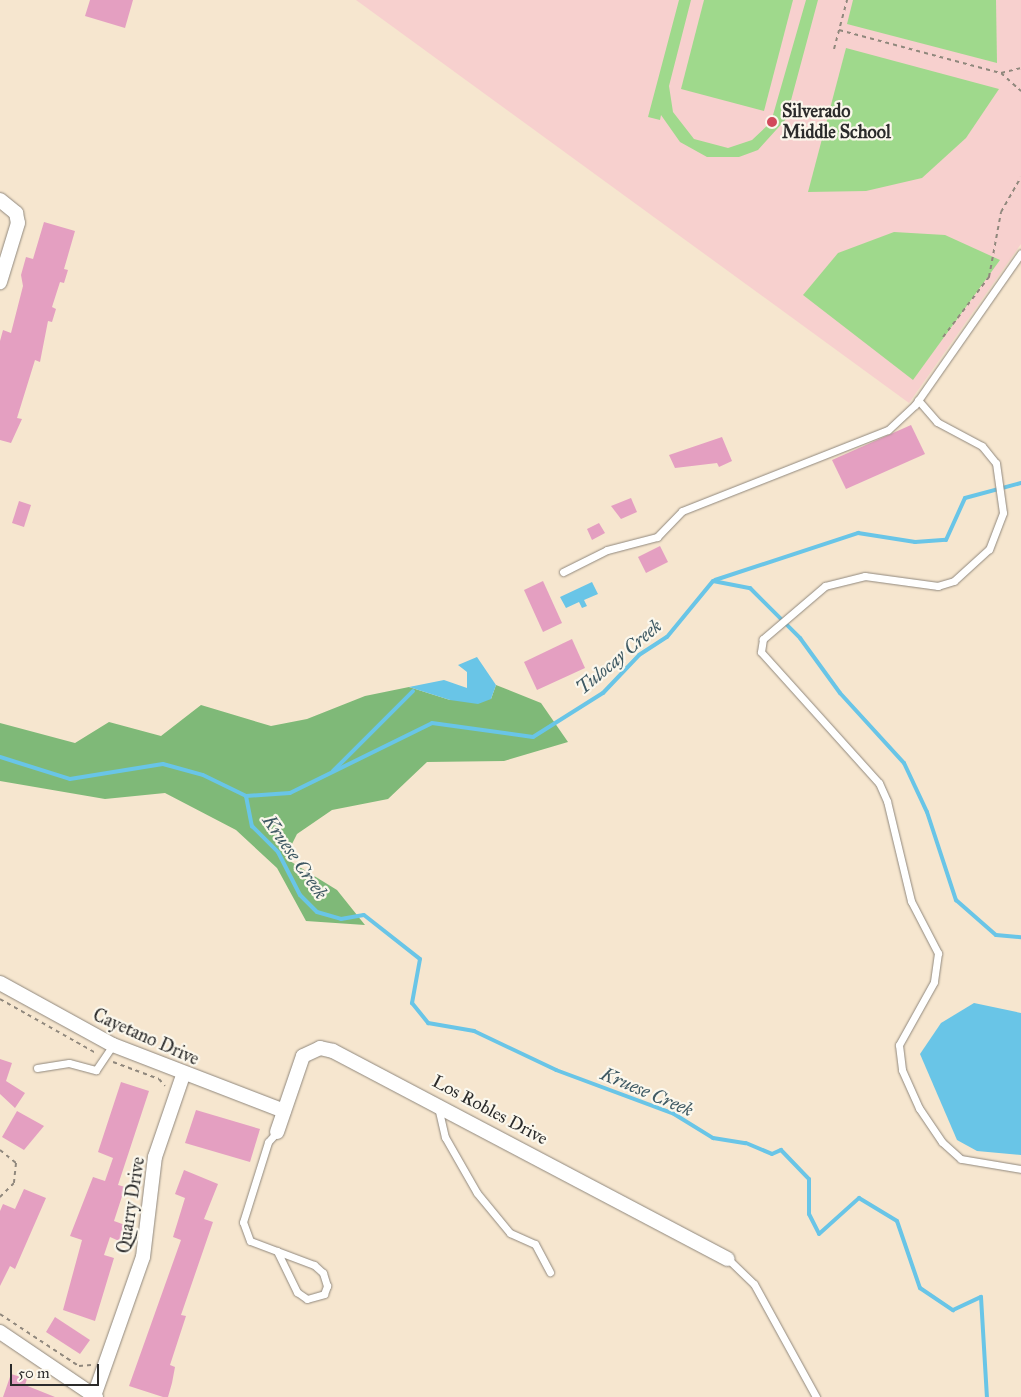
<!DOCTYPE html>
<style>
body{margin:0}
#map{position:relative;width:1021px;height:1397px;overflow:hidden;background:#f6e6cf;font-family:"IM FELL Great Primer",serif}
div>[style]{position:absolute}
[style*='--x']{left:calc(var(--x)*1px);top:calc(var(--y)*1px);width:calc(var(--w)*1px);rotate:calc(var(--a)*1deg)}
.built>*{inset:0;background:#f7d0ce}
.green>*{inset:0;background:#9fd98c}
.forest>*{inset:0;background:#7fb978}
.water>*{inset:0;background:#69c5e7}
.stream>*{height:4px;margin:-2px;padding:0 2px;transform-origin:2px;border-radius:2px;background:#69c5e7}
.building>*{inset:0;background:#e49fc1}
.path>*{height:2px;margin-top:-1px;transform-origin:0;background:repeating-linear-gradient(90deg,#90887d 0 4px,transparent 0 8px)}
.roads{filter:drop-shadow(0 0 1px #90887d) drop-shadow(0 0 1px #90887d)}
.service>*{height:7px;margin:-3.5px;padding:0 3.5px;transform-origin:3.5px;border-radius:3.5px;background:#fff}
.minor>*{height:14px;margin:-7px;padding:0 7px;transform-origin:7px;border-radius:7px;background:#fff}
.dots>*{width:14px;height:14px;translate:-50% -50%;box-sizing:border-box;border:2px solid #fbf7ec;border-radius:50%}
span{translate:-50% -50%;white-space:nowrap;text-align:center;line-height:1.15;-webkit-text-stroke:4.5px #fbf7ec;paint-order:stroke}
.poi-label{font-size:18px;color:#2b2b2b;font-weight:700}
.left{translate:0 -50%;text-align:left}
.street-label{font-size:18px;color:#2b2b2b}
.water-label{font-size:19px;color:#3e5963;font-style:italic}
.scale{position:absolute;left:10px;top:1364px;width:89px;height:22px;box-sizing:border-box;border:2px solid #2b2b2b;border-top:0;padding-left:6px;font-size:15px;line-height:18px;white-space:nowrap;color:#2b2b2b;-webkit-text-stroke:4px #fbf7ec;paint-order:stroke}
</style>
<div id="map">
<div class="built">
<i style="clip-path:polygon(356px 0,1021px 0,1021px 244px,909px 403px)"></i>
</div>
<div class="green">
<i style="clip-path:polygon(679px 0,691px 0,669px 86px,673px 112px,694px 139px,728px 148px,752px 140px,771px 122px,806px 0,818px 0,786px 119px,758px 150px,739px 157px,707px 157px,680px 142px,661px 115px,660px 120px,648px 117px)"></i>
<i style="clip-path:polygon(704px 0,793px 0,764px 111px,681px 89px)"></i>
<i style="clip-path:polygon(853px 0,996px 0,997px 63px,847px 24px)"></i>
<i style="clip-path:polygon(846px 48px,999px 89px,966px 138px,922px 178px,866px 191px,808px 192px)"></i>
<i style="clip-path:polygon(894px 232px,945px 235px,1000px 260px,913px 380px,803px 295px,838px 253px)"></i>
</div>
<div class="forest">
<i style="clip-path:polygon(496px 685px,541px 703px,568px 742px,504px 761px,427px 762px,388px 799px,332px 810px,297px 834px,285px 858px,337px 890px,365px 925px,306px 921px,277px 868px,236px 830px,165px 793px,105px 799px,0 781px,0 723px,75px 743px,109px 722px,161px 736px,201px 705px,271px 726px,307px 719px,365px 696px,409px 687px,450px 700px,491px 699px)"></i>
</div>
<div class="water">
<i style="clip-path:polygon(592px 582px,598px 594px,584px 600px,587px 606px,582px 608px,579px 602px,566px 608px,560px 597px)"></i>
<i style="clip-path:polygon(477px 657px,496px 685px,491px 699px,478px 704px,450px 700px,409px 687px,444px 680px,467px 688px,467px 672px,458px 665px)"></i>
<i style="clip-path:polygon(974px 1003px,1021px 1013px,1021px 1155px,977px 1151px,957px 1140px,920px 1054px,941px 1023px)"></i>
</div>
<div class="stream">
<i style="--x:715;--y:580;--w:151;--a:-18.2"></i>
<i style="--x:858;--y:533;--w:58;--a:9"></i>
<i style="--x:915;--y:542;--w:31;--a:-4"></i>
<i style="--x:946;--y:540;--w:46;--a:-65.7"></i>
<i style="--x:965;--y:498;--w:58;--a:-15"></i>
<i style="--x:0;--y:757;--w:73;--a:17.4"></i>
<i style="--x:70;--y:779;--w:94;--a:-9.2"></i>
<i style="--x:163;--y:764;--w:41;--a:15.4"></i>
<i style="--x:203;--y:775;--w:48;--a:26"></i>
<i style="--x:246;--y:796;--w:44;--a:-3.9"></i>
<i style="--x:290;--y:793;--w:158;--a:-26.2"></i>
<i style="--x:432;--y:723;--w:102;--a:7.9"></i>
<i style="--x:533;--y:737;--w:83;--a:-32.2"></i>
<i style="--x:603;--y:693;--w:52;--a:-46.5"></i>
<i style="--x:639;--y:655;--w:33;--a:-33"></i>
<i style="--x:667;--y:637;--w:72;--a:-50.6"></i>
<i style="--x:713;--y:581;--w:38;--a:11"></i>
<i style="--x:750;--y:588;--w:71;--a:45"></i>
<i style="--x:800;--y:638;--w:68;--a:54"></i>
<i style="--x:840;--y:693;--w:95;--a:47.6"></i>
<i style="--x:904;--y:763;--w:54;--a:64.9"></i>
<i style="--x:927;--y:812;--w:93;--a:71.8"></i>
<i style="--x:956;--y:900;--w:53;--a:41.2"></i>
<i style="--x:996;--y:935;--w:25;--a:5"></i>
<i style="--x:333;--y:771;--w:113;--a:-45"></i>
<i style="--x:246;--y:796;--w:31;--a:79"></i>
<i style="--x:252;--y:826;--w:37;--a:45"></i>
<i style="--x:278;--y:852;--w:48;--a:62.9"></i>
<i style="--x:300;--y:895;--w:24;--a:45"></i>
<i style="--x:317;--y:912;--w:25;--a:16"></i>
<i style="--x:341;--y:919;--w:23;--a:-10"></i>
<i style="--x:364;--y:915;--w:71;--a:38.2"></i>
<i style="--x:420;--y:959;--w:45;--a:100.3"></i>
<i style="--x:412;--y:1003;--w:26;--a:51"></i>
<i style="--x:428;--y:1023;--w:47;--a:9.9"></i>
<i style="--x:474;--y:1031;--w:91;--a:25.4"></i>
<i style="--x:556;--y:1070;--w:126;--a:20.4"></i>
<i style="--x:674;--y:1114;--w:46;--a:31.6"></i>
<i style="--x:713;--y:1138;--w:33;--a:9"></i>
<i style="--x:746;--y:1143;--w:28;--a:23"></i>
<i style="--x:772;--y:1154;--w:10;--a:-24"></i>
<i style="--x:781;--y:1150;--w:40;--a:46"></i>
<i style="--x:809;--y:1179;--w:35;--a:90"></i>
<i style="--x:809;--y:1214;--w:22;--a:63"></i>
<i style="--x:819;--y:1234;--w:54;--a:-42"></i>
<i style="--x:859;--y:1198;--w:44;--a:31.2"></i>
<i style="--x:897;--y:1221;--w:71;--a:71.1"></i>
<i style="--x:920;--y:1288;--w:40;--a:34"></i>
<i style="--x:953;--y:1310;--w:31;--a:-25"></i>
<i style="--x:981;--y:1297;--w:100;--a:86.6"></i>
</div>
<div class="building">
<i style="clip-path:polygon(90px 0,133px 0,125px 28px,85px 16px)"></i>
<i style="clip-path:polygon(44px 222px,75px 231px,64px 269px,68px 270px,64px 283px,60px 282px,52px 307px,56px 309px,52px 322px,48px 321px,40px 362px,35px 360px,17px 418px,22px 419px,11px 443px,0 440px,0 341px,3px 330px,11px 333px,23px 286px,21px 275px,26px 257px,33px 259px)"></i>
<i style="clip-path:polygon(911px 425px,925px 454px,846px 489px,832px 460px)"></i>
<i style="clip-path:polygon(722px 437px,732px 461px,719px 467px,717px 463px,675px 468px,669px 455px)"></i>
<i style="clip-path:polygon(631px 498px,637px 512px,621px 519px,611px 506px)"></i>
<i style="clip-path:polygon(19px 501px,31px 505px,24px 527px,12px 523px)"></i>
<i style="clip-path:polygon(599px 523px,605px 533px,592px 540px,587px 529px)"></i>
<i style="clip-path:polygon(660px 546px,668px 562px,646px 573px,638px 557px)"></i>
<i style="clip-path:polygon(543px 581px,562px 623px,543px 632px,524px 590px)"></i>
<i style="clip-path:polygon(572px 639px,585px 668px,537px 690px,524px 662px)"></i>
<i style="clip-path:polygon(0 1059px,12px 1063px,6px 1081px,25px 1093px,15px 1108px,0 1094px)"></i>
<i style="clip-path:polygon(121px 1082px,149px 1091px,118px 1185px,125px 1187px,114px 1221px,125px 1225px,119px 1241px,110px 1237px,104px 1255px,114px 1258px,95px 1321px,63px 1310px,82px 1240px,70px 1236px,93px 1177px,105px 1181px,113px 1158px,98px 1152px)"></i>
<i style="clip-path:polygon(196px 1110px,260px 1129px,250px 1162px,185px 1143px)"></i>
<i style="clip-path:polygon(17px 1111px,44px 1126px,24px 1150px,2px 1137px)"></i>
<i style="clip-path:polygon(184px 1170px,218px 1184px,204px 1219px,213px 1222px,181px 1315px,186px 1316px,170px 1365px,175px 1367px,172px 1383px,168px 1397px,163px 1397px,129px 1386px,181px 1240px,173px 1237px,185px 1198px,175px 1194px)"></i>
<i style="clip-path:polygon(24px 1189px,46px 1198px,15px 1269px,10px 1266px,0 1286px,0 1211px,3px 1204px,15px 1209px)"></i>
<i style="clip-path:polygon(55px 1317px,90px 1340px,80px 1354px,46px 1332px)"></i>
<i style="clip-path:polygon(11px 1374px,27px 1379px,25px 1385px,55px 1397px,3px 1397px)"></i>
</div>
<div class="path">
<i style="--x:839;--y:30;--w:168;--a:14.9"></i>
<i style="--x:1001;--y:73;--w:21;--a:-14"></i>
<i style="--x:834;--y:49;--w:51;--a:-75.1"></i>
<i style="--x:1001;--y:73;--w:27;--a:42"></i>
<i style="--x:943;--y:337;--w:76;--a:-52.5"></i>
<i style="--x:989;--y:277;--w:66;--a:-79.5"></i>
<i style="--x:1001;--y:212;--w:40;--a:-60.3"></i>
<i style="--x:0;--y:999;--w:110;--a:29.4"></i>
<i style="--x:113;--y:1062;--w:49;--a:20.3"></i>
<i style="--x:159;--y:1079;--w:9;--a:49"></i>
<i style="--x:0;--y:1150;--w:21;--a:39"></i>
<i style="--x:16;--y:1163;--w:20;--a:96"></i>
<i style="--x:14;--y:1183;--w:20;--a:135"></i>
<i style="--x:137;--y:1189;--w:27;--a:-82"></i>
<i style="--x:0;--y:1314;--w:95;--a:33.4"></i>
<i style="--x:79;--y:1366;--w:12;--a:-5"></i>
</div>
<div class="roads">
<div class="service">
<i style="--x:918;--y:400;--w:29;--a:49"></i>
<i style="--x:937;--y:422;--w:51;--a:28.1"></i>
<i style="--x:982;--y:446;--w:22;--a:51"></i>
<i style="--x:996;--y:463;--w:50;--a:82"></i>
<i style="--x:1003;--y:513;--w:39;--a:111"></i>
<i style="--x:989;--y:549;--w:47;--a:137.6"></i>
<i style="--x:954;--y:581;--w:17;--a:163"></i>
<i style="--x:938;--y:586;--w:74;--a:-172.2"></i>
<i style="--x:865;--y:576;--w:41;--a:166"></i>
<i style="--x:825;--y:586;--w:82;--a:139.5"></i>
<i style="--x:763;--y:639;--w:13;--a:99"></i>
<i style="--x:761;--y:652;--w:176;--a:48"></i>
<i style="--x:879;--y:783;--w:20;--a:66"></i>
<i style="--x:887;--y:801;--w:103;--a:76.5"></i>
<i style="--x:911;--y:901;--w:59;--a:62.6"></i>
<i style="--x:938;--y:953;--w:29;--a:98"></i>
<i style="--x:934;--y:982;--w:72;--a:119.1"></i>
<i style="--x:899;--y:1045;--w:25;--a:83"></i>
<i style="--x:902;--y:1070;--w:42;--a:65.9"></i>
<i style="--x:919;--y:1108;--w:41;--a:55.9"></i>
<i style="--x:942;--y:1142;--w:25;--a:42"></i>
<i style="--x:961;--y:1159;--w:61;--a:9.5"></i>
<i style="--x:563;--y:572;--w:49;--a:-26.6"></i>
<i style="--x:607;--y:550;--w:52;--a:-14.6"></i>
<i style="--x:657;--y:537;--w:36;--a:-46"></i>
<i style="--x:682;--y:511;--w:221;--a:-21.5"></i>
<i style="--x:888;--y:430;--w:37;--a:-43"></i>
<i style="--x:915;--y:405;--w:185;--a:-55.1"></i>
<i style="--x:37;--y:1068;--w:32;--a:-9"></i>
<i style="--x:69;--y:1063;--w:28;--a:15"></i>
<i style="--x:96;--y:1070;--w:30;--a:-56"></i>
<i style="--x:438;--y:1107;--w:31;--a:77"></i>
<i style="--x:445;--y:1137;--w:64;--a:60.3"></i>
<i style="--x:477;--y:1193;--w:52;--a:50.5"></i>
<i style="--x:510;--y:1233;--w:27;--a:24"></i>
<i style="--x:535;--y:1244;--w:32;--a:62"></i>
<i style="--x:277;--y:1251;--w:46;--a:64"></i>
<i style="--x:297;--y:1292;--w:12;--a:35"></i>
<i style="--x:307;--y:1299;--w:18;--a:-16"></i>
<i style="--x:324;--y:1294;--w:9;--a:-69"></i>
<i style="--x:327;--y:1286;--w:14;--a:-107"></i>
<i style="--x:323;--y:1273;--w:12;--a:-138"></i>
<i style="--x:314;--y:1265;--w:68;--a:-159.4"></i>
<i style="--x:250;--y:1241;--w:20;--a:-110"></i>
<i style="--x:243;--y:1222;--w:84;--a:-72.6"></i>
<i style="--x:268;--y:1142;--w:13;--a:-48"></i>
<i style="--x:728;--y:1259;--w:36;--a:44"></i>
<i style="--x:754;--y:1284;--w:129;--a:61.2"></i>
</div>
<div class="minor">
<i style="--x:0;--y:200;--w:21;--a:39"></i>
<i style="--x:16;--y:213;--w:10;--a:79"></i>
<i style="--x:18;--y:223;--w:62;--a:107"></i>
<i style="--x:0;--y:983;--w:129;--a:28.8"></i>
<i style="--x:113;--y:1045;--w:183;--a:21.1"></i>
<i style="--x:277;--y:1132;--w:80;--a:-71.1"></i>
<i style="--x:303;--y:1056;--w:19;--a:-25"></i>
<i style="--x:320;--y:1048;--w:13;--a:13"></i>
<i style="--x:333;--y:1051;--w:446;--a:27.8"></i>
<i style="--x:0;--y:1332;--w:116;--a:34.1"></i>
<i style="--x:94;--y:1396;--w:147;--a:-70.6"></i>
<i style="--x:143;--y:1257;--w:101;--a:-83.2"></i>
<i style="--x:155;--y:1157;--w:87;--a:-71.1"></i>
</div>
</div>
<div class="dots">
<i style="left:772px;top:122px;background:#d1495b"></i>
</div>
<div class="poi-label">
<span class="left" style="left:782px;top:122px">Silverado<br>Middle School</span>
</div>
<div class="street-label">
<span style="left:146px;top:1037px;rotate:24deg">Cayetano Drive</span>
<span style="left:490px;top:1110px;rotate:28deg">Los Robles Drive</span>
<span style="left:131px;top:1205px;rotate:-81deg">Quarry Drive</span>
</div>
<div class="water-label">
<span style="left:619px;top:657px;rotate:-40deg">Tulocay Creek</span>
<span style="left:295px;top:857px;rotate:55deg">Kruese Creek</span>
<span style="left:647px;top:1092px;rotate:23deg">Kruese Creek</span>
</div>
<div class="scale">50 m</div>
</div>
